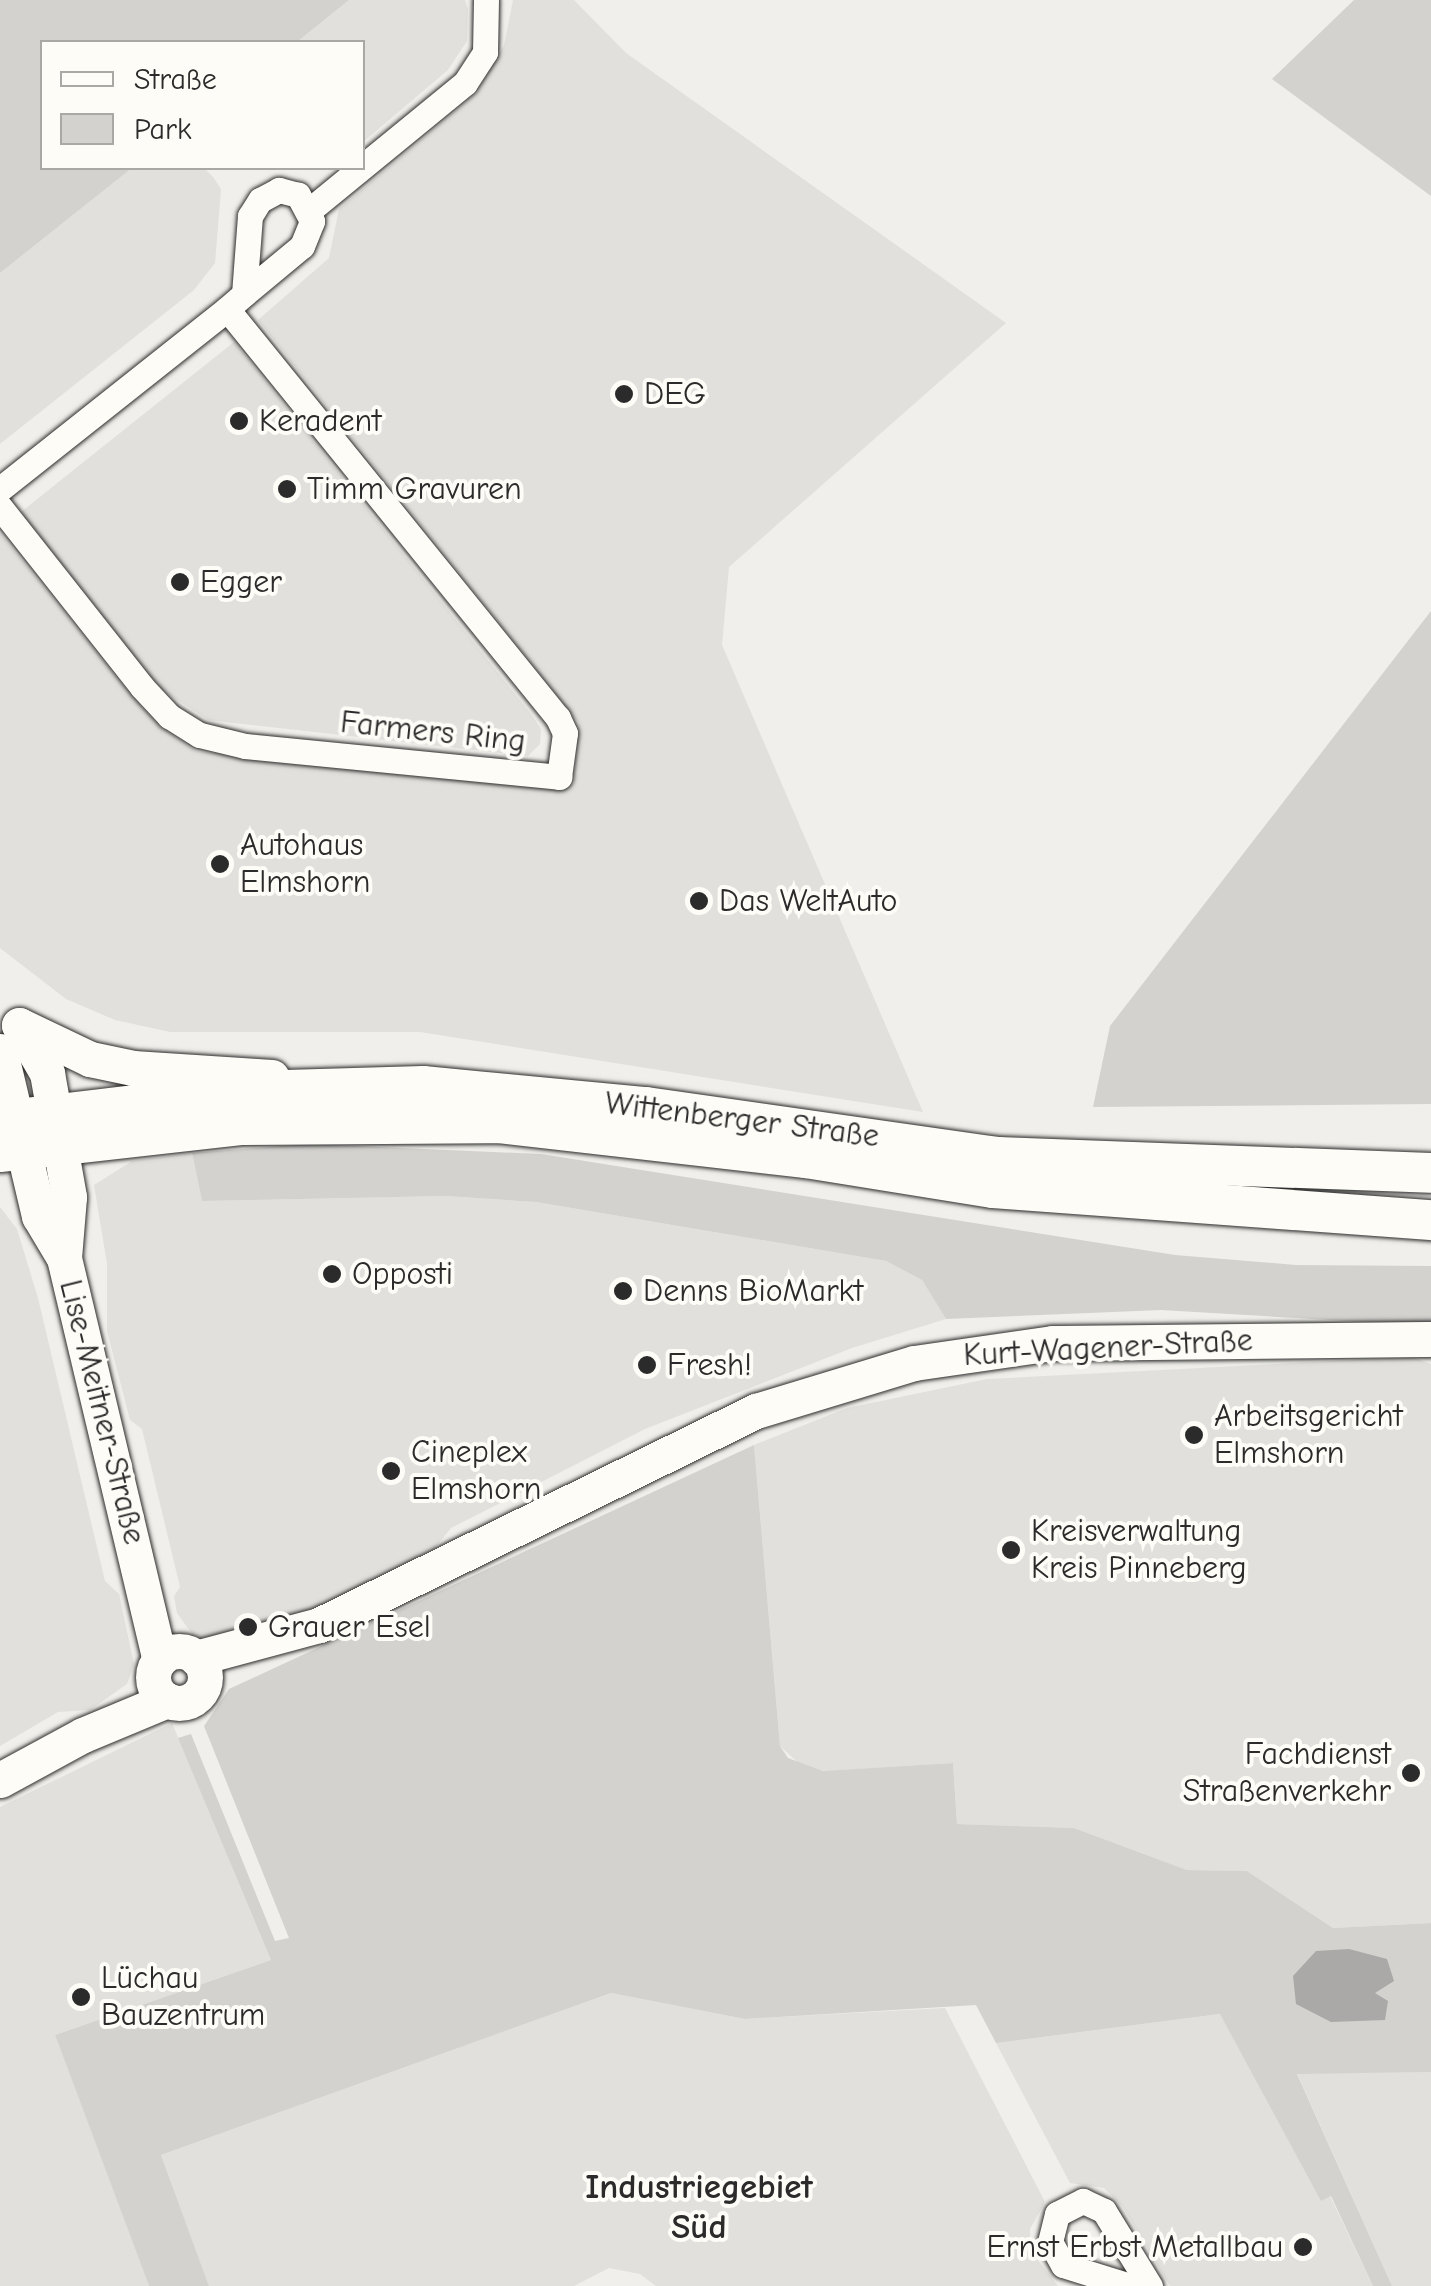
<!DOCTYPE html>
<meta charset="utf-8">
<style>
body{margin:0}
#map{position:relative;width:1431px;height:2286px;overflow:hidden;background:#f0efeb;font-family:"Comic Neue",sans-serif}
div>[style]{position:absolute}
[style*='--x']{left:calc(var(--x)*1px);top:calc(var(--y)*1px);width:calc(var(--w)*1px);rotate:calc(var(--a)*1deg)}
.built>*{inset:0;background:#e1e0dc}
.green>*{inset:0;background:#d3d2cf}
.water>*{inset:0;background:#aaa9a7}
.roads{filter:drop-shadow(0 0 2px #2b2b2b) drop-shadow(0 0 2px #2b2b2b)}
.street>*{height:25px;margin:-12.5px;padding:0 12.5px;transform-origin:12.5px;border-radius:12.5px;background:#fdfcf7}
.secondary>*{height:35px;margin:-17.5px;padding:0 17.5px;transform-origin:17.5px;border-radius:17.5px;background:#fdfcf7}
.secondary>.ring{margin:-17.5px;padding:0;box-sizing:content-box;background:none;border:35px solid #fdfcf7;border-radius:50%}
.primary>*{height:40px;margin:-20px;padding:0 20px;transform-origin:20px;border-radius:20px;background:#fdfcf7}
.dots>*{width:28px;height:28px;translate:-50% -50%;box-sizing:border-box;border:5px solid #fdfcf7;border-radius:50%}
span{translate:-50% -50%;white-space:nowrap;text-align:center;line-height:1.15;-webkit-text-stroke:8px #fdfcf7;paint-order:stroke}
.poi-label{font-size:32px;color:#2b2b2b}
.left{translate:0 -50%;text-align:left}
.right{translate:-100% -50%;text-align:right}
.street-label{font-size:32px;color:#2b2b2b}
.neighbourhood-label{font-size:35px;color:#2b2b2b;font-weight:700}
.legend{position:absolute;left:40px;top:40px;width:325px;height:130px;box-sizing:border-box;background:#fdfcf7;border:2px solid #a9a8a5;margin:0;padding:12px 18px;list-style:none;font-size:30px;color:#2b2b2b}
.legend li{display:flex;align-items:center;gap:20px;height:50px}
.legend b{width:50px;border:2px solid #a9a8a5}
</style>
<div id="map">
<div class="built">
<i style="clip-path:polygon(349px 0,465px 0,468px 9px,467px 41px,448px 70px,363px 142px,362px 42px,297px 42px)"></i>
<i style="clip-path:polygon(513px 0,574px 0,626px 53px,1006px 323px,729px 567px,722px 645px,923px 1112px,420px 1032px,170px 1032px,115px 1020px,66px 999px,0 948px,0 533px,129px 693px,159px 726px,195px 751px,562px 790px,574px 784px,579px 723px,258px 320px,329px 258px,339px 209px,477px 93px,504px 45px)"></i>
<i style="clip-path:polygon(132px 168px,204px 168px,213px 177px,221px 189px,215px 263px,194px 290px,0 444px,0 273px)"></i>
<i style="clip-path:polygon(234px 342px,531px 714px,541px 729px,540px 744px,528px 756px,208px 720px,161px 689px,21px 512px)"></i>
<i style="clip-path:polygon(192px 1153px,202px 1201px,446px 1196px,536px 1202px,886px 1261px,922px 1280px,946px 1319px,852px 1348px,645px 1429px,451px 1528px,435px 1548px,267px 1632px,218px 1644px,192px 1634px,177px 1613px,174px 1596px,180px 1587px,142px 1429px,130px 1420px,107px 1331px,107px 1264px,94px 1185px,132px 1161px)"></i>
<i style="clip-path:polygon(0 1207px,17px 1229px,38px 1298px,105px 1581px,119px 1594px,134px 1664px,127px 1684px,90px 1710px,58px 1712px,0 1746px)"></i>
<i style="clip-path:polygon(1412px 1357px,1431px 1364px,1431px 1923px,1333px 1928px,1247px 1871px,1187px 1870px,1074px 1828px,957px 1824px,953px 1763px,827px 1771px,805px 1769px,780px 1746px,754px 1445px,847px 1408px,987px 1379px)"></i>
<i style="clip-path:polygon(172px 1723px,271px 1960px,55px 2035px,149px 2286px,0 2286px,0 1807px)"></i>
<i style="clip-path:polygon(611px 1993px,745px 2019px,945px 2008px,1045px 2202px,1030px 2229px,1030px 2250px,1058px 2286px,656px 2286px,640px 2274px,609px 2268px,574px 2286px,209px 2286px,161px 2155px)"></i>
<i style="clip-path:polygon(1221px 2014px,1321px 2200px,1330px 2196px,1373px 2286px,1170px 2286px,1122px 2206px,1104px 2188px,1070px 2183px,996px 2043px)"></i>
<i style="clip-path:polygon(1431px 2072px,1431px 2286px,1392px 2286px,1297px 2073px)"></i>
</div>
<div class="green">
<i style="clip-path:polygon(0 0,349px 0,297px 42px,42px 42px,42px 168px,132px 168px,0 273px)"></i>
<i style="clip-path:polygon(1354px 0,1431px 0,1431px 196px,1272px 79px)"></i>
<i style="clip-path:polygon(1431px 611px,1431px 1104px,1093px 1107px,1110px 1026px)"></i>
<i style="clip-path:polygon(309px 1144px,541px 1154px,1175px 1255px,1296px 1265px,1431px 1266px,1431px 1326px,1161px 1310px,946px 1319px,922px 1280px,886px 1261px,536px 1202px,446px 1196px,202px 1201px,192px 1153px)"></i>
<i style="clip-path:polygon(754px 1445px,780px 1746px,788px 1758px,823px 1771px,953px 1763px,957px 1824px,1074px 1828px,1187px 1870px,1247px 1871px,1333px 1928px,1431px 1923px,1431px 2072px,1297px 2074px,1392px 2286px,1373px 2286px,1331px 2196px,1321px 2201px,1220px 2014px,996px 2043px,976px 2005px,745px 2019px,611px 1993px,161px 2155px,209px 2286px,149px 2286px,55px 2035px,271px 1960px,178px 1738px,191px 1734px,275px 1941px,289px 1938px,204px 1726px,229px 1689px)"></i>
</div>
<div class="water">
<i style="clip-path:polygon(1349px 1949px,1387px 1959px,1394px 1981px,1375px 1993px,1388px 2001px,1385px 2020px,1331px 2022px,1296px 2004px,1293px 1976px,1316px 1951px)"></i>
</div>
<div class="roads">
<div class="street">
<i style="--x:311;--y:209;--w:199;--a:-39.3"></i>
<i style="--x:465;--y:83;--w:37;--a:-57"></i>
<i style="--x:485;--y:52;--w:52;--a:-88.9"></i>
<i style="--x:0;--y:489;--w:290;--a:-38.4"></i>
<i style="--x:227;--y:309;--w:23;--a:-41"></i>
<i style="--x:244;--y:294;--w:75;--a:-39.6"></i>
<i style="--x:302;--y:246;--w:27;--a:-68"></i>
<i style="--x:312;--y:221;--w:30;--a:-118"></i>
<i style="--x:298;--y:195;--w:20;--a:-165"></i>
<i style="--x:279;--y:190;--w:21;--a:152"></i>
<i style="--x:260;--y:200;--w:19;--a:122"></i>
<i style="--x:250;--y:216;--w:78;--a:94.4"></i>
<i style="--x:0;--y:507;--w:229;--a:51.7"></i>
<i style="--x:142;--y:687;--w:40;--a:47"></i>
<i style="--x:169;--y:716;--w:36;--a:32"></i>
<i style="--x:200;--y:735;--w:46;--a:13.7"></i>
<i style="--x:245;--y:746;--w:316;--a:5.6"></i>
<i style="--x:559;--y:777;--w:44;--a:-82.2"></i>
<i style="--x:565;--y:733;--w:17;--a:-115"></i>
<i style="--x:558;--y:718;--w:526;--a:-128.98"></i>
<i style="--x:1130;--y:2286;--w:70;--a:-162.6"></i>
<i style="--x:1063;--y:2265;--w:26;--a:-119"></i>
<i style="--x:1050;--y:2242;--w:29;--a:-76"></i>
<i style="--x:1057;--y:2214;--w:29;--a:-27"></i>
<i style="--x:1083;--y:2201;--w:23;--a:25"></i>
<i style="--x:1104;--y:2211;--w:88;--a:58.5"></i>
</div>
<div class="secondary">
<i style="--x:19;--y:1025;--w:79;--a:25.6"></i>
<i style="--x:90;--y:1059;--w:44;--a:11.8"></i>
<i style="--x:133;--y:1068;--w:139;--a:3.7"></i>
<i style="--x:19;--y:1025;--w:56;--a:59.7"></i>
<i style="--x:47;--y:1073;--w:126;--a:79.9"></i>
<i style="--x:69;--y:1197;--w:61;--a:94.7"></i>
<i style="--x:0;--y:1051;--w:170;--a:76.7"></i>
<i style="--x:39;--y:1216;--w:49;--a:59.2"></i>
<i style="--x:64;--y:1258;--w:413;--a:76.6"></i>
<i class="ring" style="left:153px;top:1651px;width:17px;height:17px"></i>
<i style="--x:196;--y:1658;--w:127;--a:-15"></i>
<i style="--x:319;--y:1625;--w:487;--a:-26.1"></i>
<i style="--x:756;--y:1411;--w:165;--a:-16.9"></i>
<i style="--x:914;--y:1363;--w:140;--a:-8.2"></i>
<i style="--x:1053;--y:1343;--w:378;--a:-0.6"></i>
<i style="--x:0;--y:1780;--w:94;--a:-28.5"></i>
<i style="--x:83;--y:1735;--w:91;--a:-22.6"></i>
</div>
<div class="primary">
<i style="--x:0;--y:1121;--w:253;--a:-6.8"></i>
<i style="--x:251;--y:1091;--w:172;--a:-1.7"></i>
<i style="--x:423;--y:1086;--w:224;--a:5.4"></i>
<i style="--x:646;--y:1107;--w:356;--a:8.1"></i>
<i style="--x:998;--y:1157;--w:433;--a:2.1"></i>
<i style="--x:0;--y:1152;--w:244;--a:-6.4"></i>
<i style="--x:242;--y:1125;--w:255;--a:-0.4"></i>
<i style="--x:497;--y:1123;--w:311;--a:6.5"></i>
<i style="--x:806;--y:1158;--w:189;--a:9.1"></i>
<i style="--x:993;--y:1188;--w:439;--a:4.2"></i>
</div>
</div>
<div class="dots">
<i style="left:624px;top:394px;background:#2b2b2b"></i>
<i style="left:239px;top:421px;background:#2b2b2b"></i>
<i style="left:287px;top:489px;background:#2b2b2b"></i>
<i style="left:180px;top:582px;background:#2b2b2b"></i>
<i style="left:220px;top:864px;background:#2b2b2b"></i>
<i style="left:699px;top:901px;background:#2b2b2b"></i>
<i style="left:332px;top:1274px;background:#2b2b2b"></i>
<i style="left:623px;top:1291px;background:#2b2b2b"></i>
<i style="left:647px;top:1365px;background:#2b2b2b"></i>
<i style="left:1194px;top:1435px;background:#2b2b2b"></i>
<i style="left:391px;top:1471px;background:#2b2b2b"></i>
<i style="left:1011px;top:1550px;background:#2b2b2b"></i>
<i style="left:248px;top:1627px;background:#2b2b2b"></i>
<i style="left:1411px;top:1773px;background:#2b2b2b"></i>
<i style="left:81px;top:1997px;background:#2b2b2b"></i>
<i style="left:1303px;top:2247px;background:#2b2b2b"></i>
</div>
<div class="poi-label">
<span class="left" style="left:644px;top:394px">DEG</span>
<span class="left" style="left:259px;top:421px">Keradent</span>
<span class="left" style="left:307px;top:489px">Timm Gravuren</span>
<span class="left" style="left:200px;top:582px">Egger</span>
<span class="left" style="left:240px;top:864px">Autohaus<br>Elmshorn</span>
<span class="left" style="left:719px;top:901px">Das WeltAuto</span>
<span class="left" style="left:352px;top:1274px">Opposti</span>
<span class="left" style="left:643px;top:1291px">Denns BioMarkt</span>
<span class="left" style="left:667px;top:1365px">Fresh!</span>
<span class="left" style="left:1214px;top:1435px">Arbeitsgericht<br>Elmshorn</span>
<span class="left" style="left:411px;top:1471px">Cineplex<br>Elmshorn</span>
<span class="left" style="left:1031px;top:1550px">Kreisverwaltung<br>Kreis Pinneberg</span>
<span class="left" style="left:268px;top:1627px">Grauer Esel</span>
<span class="right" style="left:1391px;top:1773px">Fachdienst<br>Straßenverkehr</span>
<span class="left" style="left:101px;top:1997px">Lüchau<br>Bauzentrum</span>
<span class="right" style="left:1283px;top:2247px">Ernst Erbst Metallbau</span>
</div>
<div class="street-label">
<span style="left:433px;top:732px;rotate:6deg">Farmers Ring</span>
<span style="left:742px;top:1120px;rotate:7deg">Wittenberger Straße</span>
<span style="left:1108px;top:1348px;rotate:-3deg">Kurt-Wagener-Straße</span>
<span style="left:102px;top:1412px;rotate:76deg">Lise-Meitner-Straße</span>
</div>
<div class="neighbourhood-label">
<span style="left:699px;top:2207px">Industriegebiet<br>Süd</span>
</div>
<ul class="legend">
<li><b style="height:12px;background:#fdfcf7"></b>Straße</li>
<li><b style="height:28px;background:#d3d2cf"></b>Park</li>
</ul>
</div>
